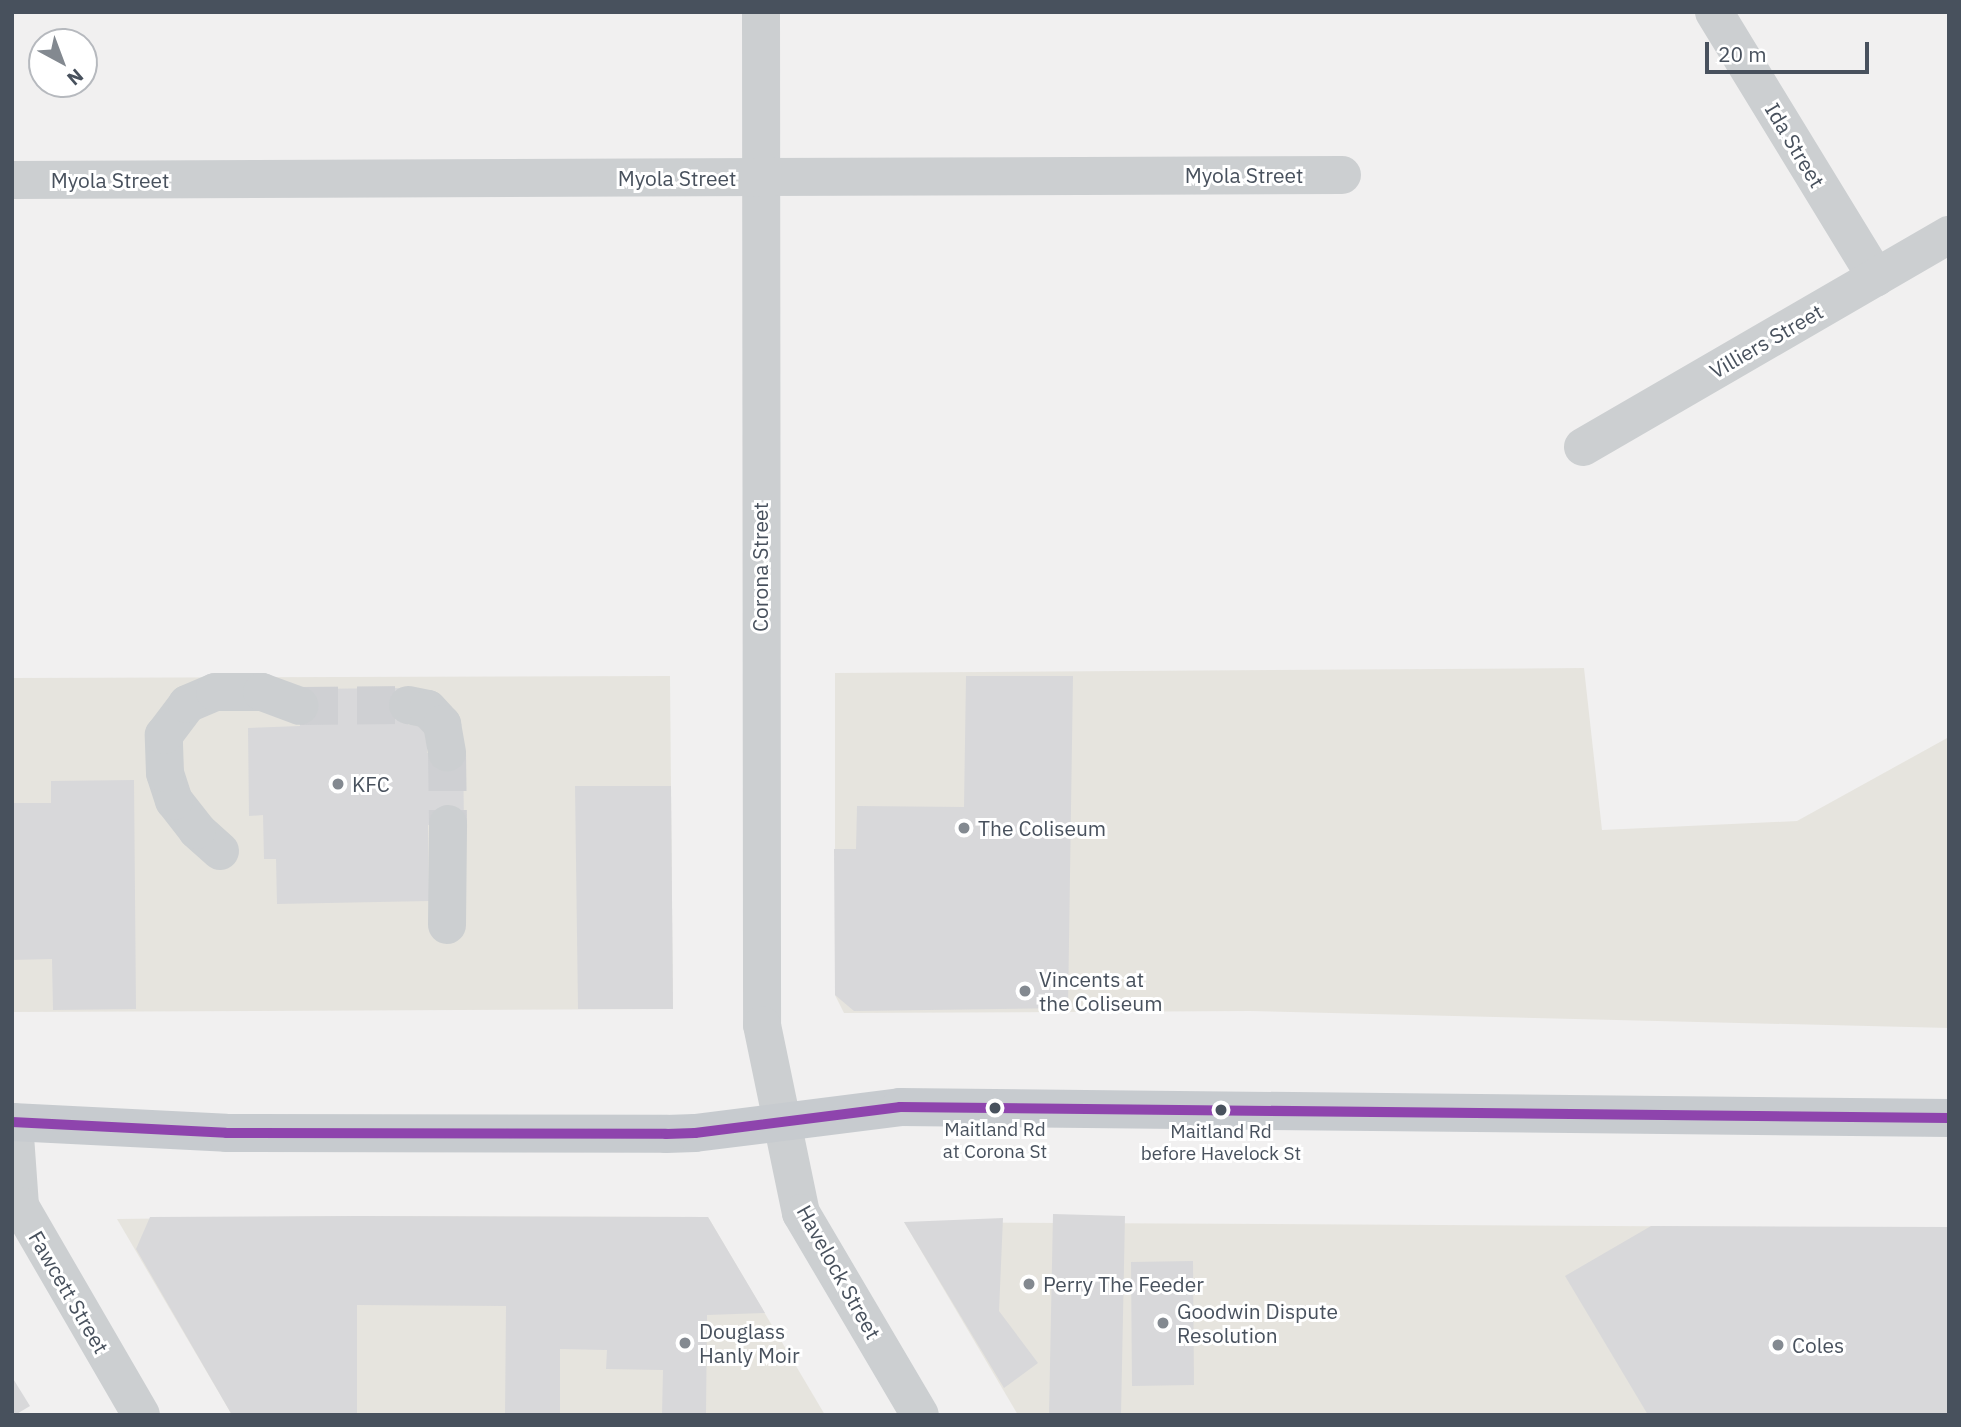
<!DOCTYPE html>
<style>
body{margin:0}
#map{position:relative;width:1961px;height:1427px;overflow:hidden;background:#f1f0f0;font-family:"IBM Plex Sans",sans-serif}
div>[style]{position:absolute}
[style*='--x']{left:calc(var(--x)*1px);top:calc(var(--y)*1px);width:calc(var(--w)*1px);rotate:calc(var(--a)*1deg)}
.commercial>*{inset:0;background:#e6e4de}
.building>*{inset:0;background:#d8d8da}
.minor-tunnel>*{height:38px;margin-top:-19px;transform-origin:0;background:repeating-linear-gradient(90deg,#cfd0d3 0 38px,transparent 0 57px)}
.minor>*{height:38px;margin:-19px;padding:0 19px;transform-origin:19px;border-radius:19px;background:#cccfd1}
.major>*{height:38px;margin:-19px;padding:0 19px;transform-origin:19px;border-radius:19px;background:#c7cbcf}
.bus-1>*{height:10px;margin:-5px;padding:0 5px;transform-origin:5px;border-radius:5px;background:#8e44ad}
.dots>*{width:19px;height:19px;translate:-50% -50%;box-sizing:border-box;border:4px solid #fff;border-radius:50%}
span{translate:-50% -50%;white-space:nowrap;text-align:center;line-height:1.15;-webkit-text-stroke:6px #fff;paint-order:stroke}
.bus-label{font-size:19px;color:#48515d}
.street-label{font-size:21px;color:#48515d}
.poi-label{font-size:21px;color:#48515d}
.left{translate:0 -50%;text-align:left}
.frame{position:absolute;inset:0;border:14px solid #48515d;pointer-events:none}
.north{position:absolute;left:28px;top:28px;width:70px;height:70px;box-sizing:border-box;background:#fff;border:2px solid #b6b9be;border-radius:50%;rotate:139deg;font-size:19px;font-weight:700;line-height:28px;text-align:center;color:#48515d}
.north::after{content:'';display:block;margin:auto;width:24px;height:32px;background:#838990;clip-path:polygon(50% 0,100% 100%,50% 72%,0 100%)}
.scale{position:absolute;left:1705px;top:42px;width:164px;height:32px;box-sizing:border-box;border:4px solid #48515d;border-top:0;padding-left:9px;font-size:21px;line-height:24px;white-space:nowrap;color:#48515d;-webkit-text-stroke:5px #fff;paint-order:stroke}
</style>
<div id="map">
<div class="commercial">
<i style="clip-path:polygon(1584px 668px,1602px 830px,1797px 821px,1949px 737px,1949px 1028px,1250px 1011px,844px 1013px,835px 995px,835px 673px)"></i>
<i style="clip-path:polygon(670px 676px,673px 1009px,12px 1012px,12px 678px)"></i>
<i style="clip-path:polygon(358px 1216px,708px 1217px,825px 1415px,232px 1415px,117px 1219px)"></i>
<i style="clip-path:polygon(904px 1222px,1949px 1228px,1949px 1415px,1018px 1415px)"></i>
</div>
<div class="building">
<i style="clip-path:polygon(966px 676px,1073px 676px,1068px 1008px,854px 1011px,835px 995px,834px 849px,856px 849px,857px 806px,964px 807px)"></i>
<i style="clip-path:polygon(408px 688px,408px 725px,427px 725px,427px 753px,463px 753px,464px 824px,428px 825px,429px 901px,277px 904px,276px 859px,264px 859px,263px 815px,249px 816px,248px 728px,300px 726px,299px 689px)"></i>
<i style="clip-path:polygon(134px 780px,136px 1009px,53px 1010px,52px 959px,12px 960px,12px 803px,51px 803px,51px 781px)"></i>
<i style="clip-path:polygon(575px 786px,671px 786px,673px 1009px,578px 1009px)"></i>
<i style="clip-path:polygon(1053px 1214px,1125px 1216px,1121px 1415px,1049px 1415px)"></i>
<i style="clip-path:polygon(358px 1216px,708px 1217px,765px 1313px,707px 1315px,706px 1415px,662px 1415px,663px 1370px,606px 1369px,607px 1350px,560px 1349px,560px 1415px,505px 1415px,506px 1306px,357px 1305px,357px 1415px,232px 1415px,136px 1249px,150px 1217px)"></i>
<i style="clip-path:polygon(1003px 1218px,999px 1311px,1038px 1363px,1004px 1388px,904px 1222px)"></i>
<i style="clip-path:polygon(1651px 1226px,1949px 1227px,1949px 1415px,1648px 1415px,1565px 1276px)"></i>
<i style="clip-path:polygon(1193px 1261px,1194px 1385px,1132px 1386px,1131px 1262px)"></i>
<i style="clip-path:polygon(12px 1377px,30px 1406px,15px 1415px,12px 1415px)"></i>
</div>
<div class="minor-tunnel">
<i style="--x:300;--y:706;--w:108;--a:-0.5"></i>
<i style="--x:447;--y:753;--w:71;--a:89.2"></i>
</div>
<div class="minor">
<i style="--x:761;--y:12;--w:1013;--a:89.94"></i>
<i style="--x:762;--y:1025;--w:192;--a:78.3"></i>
<i style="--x:801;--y:1213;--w:234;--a:59.5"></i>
<i style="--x:1714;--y:12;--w:311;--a:58.6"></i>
<i style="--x:12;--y:180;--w:1330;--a:-0.22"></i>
<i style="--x:1583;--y:447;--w:423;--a:-30.1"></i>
<i style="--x:408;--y:705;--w:20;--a:11"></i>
<i style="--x:428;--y:709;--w:21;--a:47"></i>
<i style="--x:442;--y:724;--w:29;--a:80"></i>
<i style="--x:220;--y:851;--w:31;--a:-138"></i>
<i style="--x:197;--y:830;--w:37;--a:-128"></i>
<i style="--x:174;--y:801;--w:29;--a:-108"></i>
<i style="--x:165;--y:773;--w:38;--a:-92"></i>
<i style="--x:164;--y:735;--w:39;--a:-53"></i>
<i style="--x:187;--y:704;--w:30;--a:-23"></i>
<i style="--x:215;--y:692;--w:47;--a:0"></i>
<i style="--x:262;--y:692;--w:40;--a:20.2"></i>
<i style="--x:447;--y:925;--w:101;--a:-89.4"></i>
<i style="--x:14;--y:1122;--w:84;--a:85.9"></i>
<i style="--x:20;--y:1206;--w:241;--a:59.9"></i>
</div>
<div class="major">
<i style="--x:12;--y:1122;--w:214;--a:2.9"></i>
<i style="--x:226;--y:1133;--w:440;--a:0.1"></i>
<i style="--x:666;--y:1134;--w:29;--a:-2"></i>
<i style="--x:695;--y:1133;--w:207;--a:-7.2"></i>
<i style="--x:900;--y:1107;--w:1049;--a:0.6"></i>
</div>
<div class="bus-1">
<i style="--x:12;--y:1122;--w:214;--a:2.9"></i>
<i style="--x:226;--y:1133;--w:440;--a:0.1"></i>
<i style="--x:666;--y:1134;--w:29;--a:-2"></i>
<i style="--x:695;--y:1133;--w:207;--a:-7.2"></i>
<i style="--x:900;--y:1107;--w:1049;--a:0.6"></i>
</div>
<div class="dots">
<i style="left:338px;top:784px;background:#838990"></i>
<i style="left:964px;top:828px;background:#838990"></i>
<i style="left:1025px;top:991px;background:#838990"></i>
<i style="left:995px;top:1108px;background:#48515d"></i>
<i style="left:1221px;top:1110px;background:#48515d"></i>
<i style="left:1029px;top:1284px;background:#838990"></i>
<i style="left:1163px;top:1323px;background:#838990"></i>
<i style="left:685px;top:1343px;background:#838990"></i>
<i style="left:1778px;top:1345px;background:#838990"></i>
</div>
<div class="bus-label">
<span style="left:995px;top:1141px">Maitland Rd<br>at Corona St</span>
<span style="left:1221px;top:1143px">Maitland Rd<br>before Havelock St</span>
</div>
<div class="street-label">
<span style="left:1795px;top:145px;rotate:59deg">Ida Street</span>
<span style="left:1244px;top:175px">Myola Street</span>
<span style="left:677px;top:178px">Myola Street</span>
<span style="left:110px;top:180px">Myola Street</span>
<span style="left:1766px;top:341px;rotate:-30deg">Villiers Street</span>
<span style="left:760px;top:567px;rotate:-90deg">Corona Street</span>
<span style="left:839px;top:1272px;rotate:61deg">Havelock Street</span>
<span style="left:69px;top:1292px;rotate:60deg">Fawcett Street</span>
</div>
<div class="poi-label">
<span class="left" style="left:352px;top:784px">KFC</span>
<span class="left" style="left:978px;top:828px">The Coliseum</span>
<span class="left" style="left:1039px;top:991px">Vincents at<br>the Coliseum</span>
<span class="left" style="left:1043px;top:1284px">Perry The Feeder</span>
<span class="left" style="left:1177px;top:1323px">Goodwin Dispute<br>Resolution</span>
<span class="left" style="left:699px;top:1343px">Douglass<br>Hanly Moir</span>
<span class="left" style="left:1792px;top:1345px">Coles</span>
</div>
<div class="frame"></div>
<div class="north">N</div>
<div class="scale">20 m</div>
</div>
